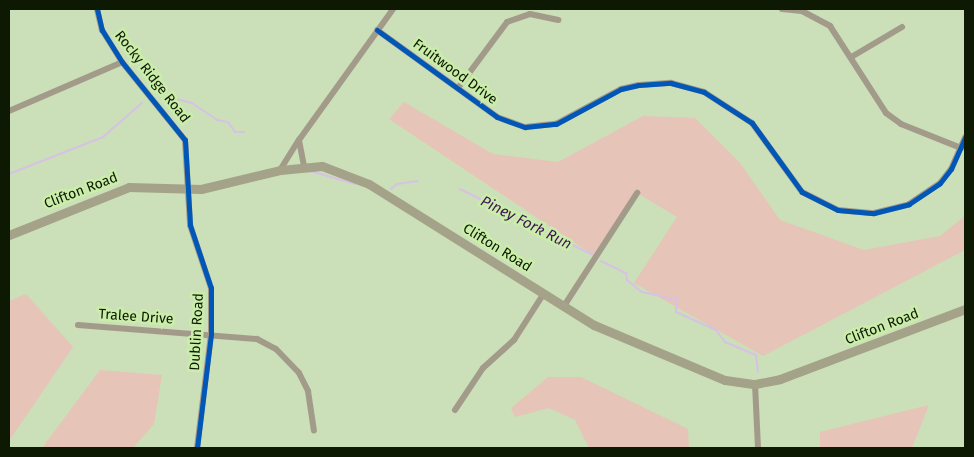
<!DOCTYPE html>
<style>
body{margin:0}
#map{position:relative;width:974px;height:457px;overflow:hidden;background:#cbdfb9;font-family:"Fira Sans",sans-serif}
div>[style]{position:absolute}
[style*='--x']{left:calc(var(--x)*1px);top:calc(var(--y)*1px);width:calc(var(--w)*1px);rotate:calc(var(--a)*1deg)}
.green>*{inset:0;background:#e7c4b8}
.stream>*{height:2px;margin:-1px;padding:0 1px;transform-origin:1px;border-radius:1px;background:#d6c2e4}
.minor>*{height:6px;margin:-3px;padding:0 3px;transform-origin:3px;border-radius:3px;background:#a39b89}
.secondary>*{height:9px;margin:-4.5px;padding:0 4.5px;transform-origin:4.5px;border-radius:4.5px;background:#a4a389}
.cycleway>*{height:5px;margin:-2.5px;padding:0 2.5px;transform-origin:2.5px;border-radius:2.5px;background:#0057b8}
span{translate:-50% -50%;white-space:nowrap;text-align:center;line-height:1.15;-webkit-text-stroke:5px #caeeaa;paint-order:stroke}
.street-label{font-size:14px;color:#0d1902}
.water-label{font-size:15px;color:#3f1456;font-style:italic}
.frame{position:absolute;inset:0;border:10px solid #0d1902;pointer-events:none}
</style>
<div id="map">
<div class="green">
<i style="clip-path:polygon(404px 102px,493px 154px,558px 162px,643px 116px,695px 118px,740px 163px,780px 220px,864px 250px,940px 236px,965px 216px,965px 250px,763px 356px,634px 283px,677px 217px,637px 193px,593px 255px,389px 119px)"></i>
<i style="clip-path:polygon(26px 294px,73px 347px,9px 441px,9px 301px)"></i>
<i style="clip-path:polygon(100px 370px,162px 375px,154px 424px,133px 448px,42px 448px)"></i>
<i style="clip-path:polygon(548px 377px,581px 377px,688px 429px,689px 448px,589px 448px,575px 420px,549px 408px,515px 417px,511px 408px)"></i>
<i style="clip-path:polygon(929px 405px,912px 448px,820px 448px,820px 432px)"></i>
</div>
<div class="stream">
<i style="--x:168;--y:97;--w:25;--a:14"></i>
<i style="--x:192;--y:103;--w:30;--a:34"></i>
<i style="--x:217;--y:120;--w:11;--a:10"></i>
<i style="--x:228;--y:122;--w:12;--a:55"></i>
<i style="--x:235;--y:132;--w:9;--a:0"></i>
<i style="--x:310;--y:171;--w:47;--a:16.1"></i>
<i style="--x:9;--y:174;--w:101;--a:-21.5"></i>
<i style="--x:103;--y:137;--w:52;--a:-41.1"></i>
<i style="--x:391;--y:189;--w:8;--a:-40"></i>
<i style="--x:397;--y:184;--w:21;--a:-8"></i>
<i style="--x:460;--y:189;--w:148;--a:26.4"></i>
<i style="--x:601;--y:261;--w:28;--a:26"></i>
<i style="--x:626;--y:273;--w:7;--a:82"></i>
<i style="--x:627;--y:280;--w:19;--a:39"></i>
<i style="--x:642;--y:292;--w:35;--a:12"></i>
<i style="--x:676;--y:299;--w:13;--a:90"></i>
<i style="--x:676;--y:312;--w:44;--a:24.2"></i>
<i style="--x:716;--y:330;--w:15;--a:53"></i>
<i style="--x:725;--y:342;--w:34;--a:23"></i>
<i style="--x:756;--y:355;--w:17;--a:83"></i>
</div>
<div class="minor">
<i style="--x:97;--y:9;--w:22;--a:77"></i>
<i style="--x:102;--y:30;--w:38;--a:58"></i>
<i style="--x:122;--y:62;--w:100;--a:51.1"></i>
<i style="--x:185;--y:140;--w:85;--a:86.6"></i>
<i style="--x:190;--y:225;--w:66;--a:71.6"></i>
<i style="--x:211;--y:288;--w:46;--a:90"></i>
<i style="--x:211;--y:334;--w:115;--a:97"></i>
<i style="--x:782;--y:9;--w:20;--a:6"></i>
<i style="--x:802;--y:11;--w:32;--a:28"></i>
<i style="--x:830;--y:26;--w:103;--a:57.2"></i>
<i style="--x:886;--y:113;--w:19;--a:36"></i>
<i style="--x:901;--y:124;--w:65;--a:21.8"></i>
<i style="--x:377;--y:30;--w:148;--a:35.9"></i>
<i style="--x:497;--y:117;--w:30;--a:20"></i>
<i style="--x:525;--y:127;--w:31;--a:-6"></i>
<i style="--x:556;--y:124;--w:74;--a:-28.3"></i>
<i style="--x:621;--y:89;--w:18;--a:-13"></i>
<i style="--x:639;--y:85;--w:32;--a:-4"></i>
<i style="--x:671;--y:83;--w:34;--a:15"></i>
<i style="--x:704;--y:92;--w:57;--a:32.9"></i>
<i style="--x:752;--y:123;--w:85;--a:54.1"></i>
<i style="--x:802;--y:192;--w:40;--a:26.6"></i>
<i style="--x:838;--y:210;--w:36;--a:5"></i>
<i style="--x:874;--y:213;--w:36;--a:-14"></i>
<i style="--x:909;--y:204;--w:37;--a:-34"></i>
<i style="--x:940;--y:183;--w:18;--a:-52"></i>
<i style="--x:951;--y:169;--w:35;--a:-66"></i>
<i style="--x:853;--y:56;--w:57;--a:-30.6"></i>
<i style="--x:458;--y:88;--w:82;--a:-53.4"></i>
<i style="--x:507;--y:22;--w:24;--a:-19"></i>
<i style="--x:530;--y:14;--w:29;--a:12"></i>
<i style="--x:9;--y:111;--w:123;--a:-23.4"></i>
<i style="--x:304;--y:166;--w:26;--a:-101"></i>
<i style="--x:299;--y:140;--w:161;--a:-54.3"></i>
<i style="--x:280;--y:170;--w:36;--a:-58"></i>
<i style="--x:564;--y:306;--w:135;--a:-57.1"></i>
<i style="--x:78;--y:325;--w:180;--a:4.5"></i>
<i style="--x:257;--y:339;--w:21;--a:28"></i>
<i style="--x:276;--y:349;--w:33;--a:46"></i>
<i style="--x:299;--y:373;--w:20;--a:63"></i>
<i style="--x:308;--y:391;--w:40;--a:81.5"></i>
<i style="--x:755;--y:384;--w:64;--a:87.3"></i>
<i style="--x:455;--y:410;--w:50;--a:-56.3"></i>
<i style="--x:483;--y:368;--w:42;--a:-42.1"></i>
<i style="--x:514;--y:340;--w:56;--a:-57.4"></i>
</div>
<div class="secondary">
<i style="--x:9;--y:235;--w:129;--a:-21.8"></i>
<i style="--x:129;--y:187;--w:72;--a:1.6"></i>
<i style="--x:201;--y:189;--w:81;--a:-13.5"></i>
<i style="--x:280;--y:170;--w:42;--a:-5.4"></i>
<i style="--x:322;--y:166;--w:50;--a:21"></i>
<i style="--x:369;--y:184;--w:266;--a:32.1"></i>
<i style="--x:594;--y:325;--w:142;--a:22.8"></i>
<i style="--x:725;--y:380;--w:30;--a:8"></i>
<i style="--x:755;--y:384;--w:25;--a:-11"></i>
<i style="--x:780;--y:379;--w:198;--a:-20.7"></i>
</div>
<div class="cycleway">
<i style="--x:97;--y:9;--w:22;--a:77"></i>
<i style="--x:102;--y:30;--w:38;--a:58"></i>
<i style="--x:122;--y:62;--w:100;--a:51.1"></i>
<i style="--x:185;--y:140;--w:85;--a:86.6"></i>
<i style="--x:190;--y:225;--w:66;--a:71.6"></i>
<i style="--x:211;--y:288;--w:46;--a:90"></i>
<i style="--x:211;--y:334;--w:115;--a:97"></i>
<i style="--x:377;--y:30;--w:148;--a:35.9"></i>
<i style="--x:497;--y:117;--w:30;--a:20"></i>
<i style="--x:525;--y:127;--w:31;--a:-6"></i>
<i style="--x:556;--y:124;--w:74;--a:-28.3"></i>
<i style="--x:621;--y:89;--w:18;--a:-13"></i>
<i style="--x:639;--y:85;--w:32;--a:-4"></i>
<i style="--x:671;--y:83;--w:34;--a:15"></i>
<i style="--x:704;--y:92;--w:57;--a:32.9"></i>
<i style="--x:752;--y:123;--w:85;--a:54.1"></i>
<i style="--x:802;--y:192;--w:40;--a:26.6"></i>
<i style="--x:838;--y:210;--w:36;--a:5"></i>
<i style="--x:874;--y:213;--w:36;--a:-14"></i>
<i style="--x:909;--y:204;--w:37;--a:-34"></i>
<i style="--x:940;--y:183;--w:18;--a:-52"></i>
<i style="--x:951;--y:169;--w:35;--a:-66"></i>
</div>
<div class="street-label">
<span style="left:455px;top:72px;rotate:36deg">Fruitwood Drive</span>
<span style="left:152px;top:77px;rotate:52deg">Rocky Ridge Road</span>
<span style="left:81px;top:191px;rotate:-21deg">Clifton Road</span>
<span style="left:497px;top:248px;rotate:32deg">Clifton Road</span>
<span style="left:136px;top:317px;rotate:4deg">Tralee Drive</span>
<span style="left:882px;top:327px;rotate:-21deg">Clifton Road</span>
<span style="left:197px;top:332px;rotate:-87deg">Dublin Road</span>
</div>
<div class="water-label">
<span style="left:526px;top:223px;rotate:27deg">Piney Fork Run</span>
</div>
<div class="frame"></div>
</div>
